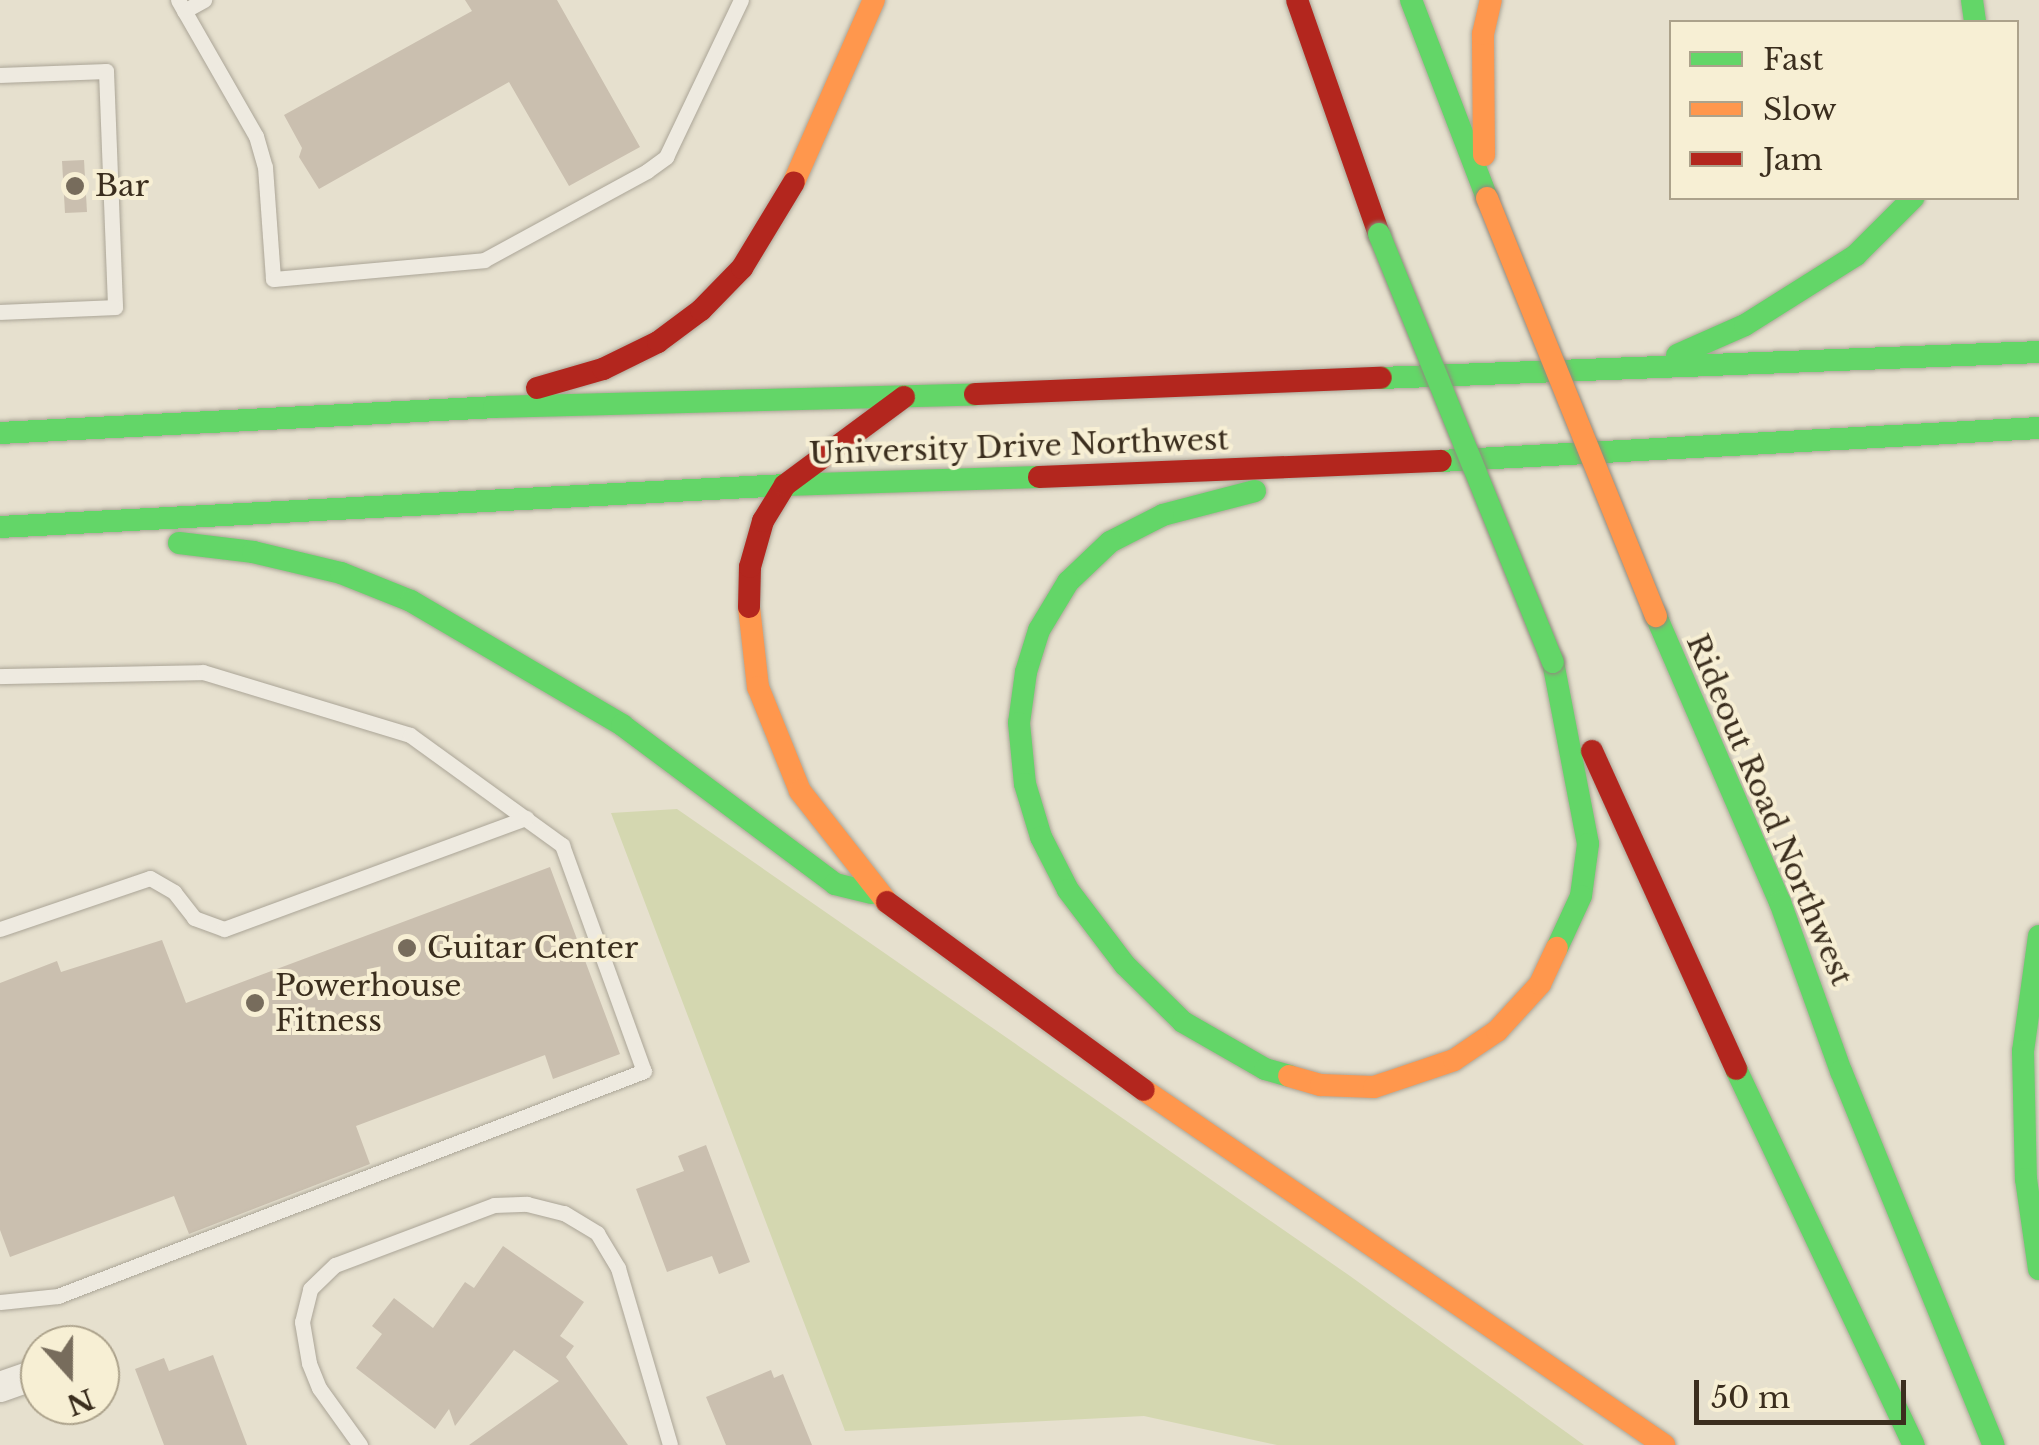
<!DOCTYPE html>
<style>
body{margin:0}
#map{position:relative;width:2039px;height:1445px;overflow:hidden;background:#e6e0ce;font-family:"Libre Baskerville",serif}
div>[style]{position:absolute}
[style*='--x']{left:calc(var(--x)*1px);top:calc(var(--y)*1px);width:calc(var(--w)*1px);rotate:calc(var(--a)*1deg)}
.green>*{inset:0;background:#d4d7b0}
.building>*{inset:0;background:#cabfaf}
.roads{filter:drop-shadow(0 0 2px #aba597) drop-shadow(0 0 2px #aba597)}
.lane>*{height:15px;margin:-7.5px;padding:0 7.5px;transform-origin:7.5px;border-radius:7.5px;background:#eeeae0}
.street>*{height:30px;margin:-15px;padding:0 15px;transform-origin:15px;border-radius:15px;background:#eeeae0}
.fast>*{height:22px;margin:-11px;padding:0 11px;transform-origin:11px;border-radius:11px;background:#63d668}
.slow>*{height:22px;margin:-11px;padding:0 11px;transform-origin:11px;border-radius:11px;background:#ff974d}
.jam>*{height:22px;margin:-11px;padding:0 11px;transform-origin:11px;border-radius:11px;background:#b3261e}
.bridges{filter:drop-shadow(0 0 2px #918a7e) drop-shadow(0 0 2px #918a7e)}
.fast-bridge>*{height:22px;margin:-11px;padding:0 11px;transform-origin:11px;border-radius:11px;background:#63d668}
.slow-bridge>*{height:22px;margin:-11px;padding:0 11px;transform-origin:11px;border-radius:11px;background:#ff974d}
.dots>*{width:28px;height:28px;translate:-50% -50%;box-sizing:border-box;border:5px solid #f7efd4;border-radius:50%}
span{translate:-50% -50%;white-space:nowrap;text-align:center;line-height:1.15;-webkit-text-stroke:8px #f7efd4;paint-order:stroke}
.poi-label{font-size:30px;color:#3b2e1e}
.left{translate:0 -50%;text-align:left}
.street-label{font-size:30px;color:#3b2e1e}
.legend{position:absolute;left:1669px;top:20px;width:350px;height:180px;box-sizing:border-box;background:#f7efd4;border:2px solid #aca28b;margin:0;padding:12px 18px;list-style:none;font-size:30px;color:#3b2e1e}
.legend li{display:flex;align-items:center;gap:20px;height:50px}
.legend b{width:50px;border:2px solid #aca28b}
.north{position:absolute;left:20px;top:1325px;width:100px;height:100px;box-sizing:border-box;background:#f7efd4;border:2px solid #aca28b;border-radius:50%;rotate:159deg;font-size:28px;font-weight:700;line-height:40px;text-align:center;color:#3b2e1e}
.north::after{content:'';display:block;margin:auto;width:35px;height:45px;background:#776c5c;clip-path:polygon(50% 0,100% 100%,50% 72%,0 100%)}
.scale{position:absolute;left:1694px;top:1380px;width:212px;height:45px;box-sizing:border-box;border:5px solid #3b2e1e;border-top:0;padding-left:12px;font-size:30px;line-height:35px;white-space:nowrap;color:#3b2e1e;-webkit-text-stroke:8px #f7efd4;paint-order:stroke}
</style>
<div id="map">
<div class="green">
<i style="clip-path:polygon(677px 809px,1350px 1276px,1584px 1445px,1277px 1445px,1144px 1416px,845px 1431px,611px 813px)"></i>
</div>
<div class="building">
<i style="clip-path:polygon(465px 0,557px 0,640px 147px,569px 186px,509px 82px,319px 189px,299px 157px,302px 148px,284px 115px,472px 11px)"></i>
<i style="clip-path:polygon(84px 160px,87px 212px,65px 213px,62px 161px)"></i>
<i style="clip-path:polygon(550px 867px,620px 1054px,553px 1079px,545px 1055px,356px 1126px,370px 1164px,189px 1234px,174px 1196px,10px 1257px,0 1230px,0 983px,57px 961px,61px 972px,162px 940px,186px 1003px)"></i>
<i style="clip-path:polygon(706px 1145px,750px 1262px,719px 1274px,712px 1256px,667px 1272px,636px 1189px,684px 1171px,678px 1156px)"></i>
<i style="clip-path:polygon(503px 1246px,584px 1302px,560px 1336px,574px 1346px,566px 1357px,628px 1445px,469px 1445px,559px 1381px,514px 1350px,455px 1426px,449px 1409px,435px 1429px,356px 1368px,382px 1334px,372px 1326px,394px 1298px,433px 1328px,465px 1282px,474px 1288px)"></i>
<i style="clip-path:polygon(213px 1355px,247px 1445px,164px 1445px,135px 1369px,164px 1358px,169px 1371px)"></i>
<i style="clip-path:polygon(771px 1370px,774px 1378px,783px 1374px,812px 1445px,726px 1445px,706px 1397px)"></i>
</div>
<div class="roads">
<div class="lane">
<i style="--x:178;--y:0;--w:157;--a:60.2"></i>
<i style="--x:256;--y:136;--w:32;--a:74"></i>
<i style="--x:265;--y:167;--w:112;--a:85.9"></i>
<i style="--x:273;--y:279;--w:212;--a:-5.1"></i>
<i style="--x:484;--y:260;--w:186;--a:-28.6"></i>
<i style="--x:647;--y:171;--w:24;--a:-36"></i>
<i style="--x:666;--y:157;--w:174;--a:-64.5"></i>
<i style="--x:184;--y:11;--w:23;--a:-29"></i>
<i style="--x:0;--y:75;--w:106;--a:-2.2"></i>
<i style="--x:106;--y:71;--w:236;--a:87.8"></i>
<i style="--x:115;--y:307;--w:115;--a:177.5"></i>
<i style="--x:0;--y:676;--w:203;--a:-1.1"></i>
<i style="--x:203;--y:672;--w:216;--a:16.9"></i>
<i style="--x:410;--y:735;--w:188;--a:35.9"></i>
<i style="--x:562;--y:845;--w:240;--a:70.1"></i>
<i style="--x:644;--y:1071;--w:628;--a:159"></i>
<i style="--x:58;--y:1296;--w:58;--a:174.1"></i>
<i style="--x:0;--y:929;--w:158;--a:-18.8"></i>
<i style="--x:150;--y:878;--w:28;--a:30"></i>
<i style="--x:174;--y:892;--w:33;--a:52"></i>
<i style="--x:194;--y:918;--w:32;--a:20"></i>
<i style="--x:224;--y:929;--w:322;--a:-20.2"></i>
<i style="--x:360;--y:1445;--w:70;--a:-125.7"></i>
<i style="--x:319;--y:1388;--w:27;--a:-112"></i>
<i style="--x:309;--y:1363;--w:42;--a:-99.7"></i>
<i style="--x:302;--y:1322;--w:34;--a:-76"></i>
<i style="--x:310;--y:1289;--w:35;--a:-44"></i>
<i style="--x:335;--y:1265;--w:170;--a:-20.7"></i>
<i style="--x:494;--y:1205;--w:33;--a:-2"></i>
<i style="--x:527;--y:1204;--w:38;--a:14"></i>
<i style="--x:564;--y:1213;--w:39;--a:31"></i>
<i style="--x:597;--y:1233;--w:41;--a:59"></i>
<i style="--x:618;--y:1268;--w:184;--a:73.6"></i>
</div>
<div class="street">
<i style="--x:0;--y:1387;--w:42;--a:-19.3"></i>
</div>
<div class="fast">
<i style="--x:1411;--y:0;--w:212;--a:69"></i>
<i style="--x:1972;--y:0;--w:22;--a:82"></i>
<i style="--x:1677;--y:355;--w:74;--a:-23.8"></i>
<i style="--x:1745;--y:325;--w:131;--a:-32.2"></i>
<i style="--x:1856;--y:255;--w:81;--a:-45"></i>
<i style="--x:1381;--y:378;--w:659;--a:-2.26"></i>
<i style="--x:0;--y:433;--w:495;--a:-3"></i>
<i style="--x:494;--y:407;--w:481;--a:-1.5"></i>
<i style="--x:1441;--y:461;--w:599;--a:-3.16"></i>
<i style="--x:1255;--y:491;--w:95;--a:165.4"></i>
<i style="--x:1163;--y:515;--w:59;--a:153"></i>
<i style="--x:1110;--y:542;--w:58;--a:136.4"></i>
<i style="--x:1068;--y:582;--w:56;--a:121.1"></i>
<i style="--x:1039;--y:630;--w:44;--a:107.2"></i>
<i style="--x:1026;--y:672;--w:51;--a:97.8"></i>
<i style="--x:1019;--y:723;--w:61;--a:84.4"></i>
<i style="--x:1025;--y:784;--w:55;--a:73.2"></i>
<i style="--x:1041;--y:837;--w:59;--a:63"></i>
<i style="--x:1068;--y:890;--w:94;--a:52.8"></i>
<i style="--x:1125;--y:965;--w:81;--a:44.5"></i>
<i style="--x:1183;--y:1022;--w:95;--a:29.8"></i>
<i style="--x:1265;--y:1069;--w:25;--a:16"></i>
<i style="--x:0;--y:527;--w:786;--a:-3.06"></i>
<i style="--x:785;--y:485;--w:254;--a:-1.8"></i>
<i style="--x:179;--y:543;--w:75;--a:6.9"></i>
<i style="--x:253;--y:552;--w:90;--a:13.4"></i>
<i style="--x:341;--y:573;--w:75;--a:21.8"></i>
<i style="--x:411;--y:601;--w:245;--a:30.4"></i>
<i style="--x:622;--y:725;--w:266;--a:36.7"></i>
<i style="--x:835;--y:884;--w:37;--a:14"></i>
<i style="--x:1656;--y:616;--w:312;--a:66.6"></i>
<i style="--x:1780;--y:902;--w:180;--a:70.2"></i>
<i style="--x:1841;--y:1071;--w:404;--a:67.8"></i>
<i style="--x:1553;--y:662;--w:185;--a:79.1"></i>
<i style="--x:1588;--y:844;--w:52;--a:97.7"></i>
<i style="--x:1581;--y:896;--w:57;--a:114.8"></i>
<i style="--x:2039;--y:936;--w:116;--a:97.9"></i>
<i style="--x:2023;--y:1051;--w:128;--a:88.7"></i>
<i style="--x:2026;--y:1179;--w:91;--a:81.8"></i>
<i style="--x:1736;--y:1069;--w:416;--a:64.7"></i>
</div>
<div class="slow">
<i style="--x:1484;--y:155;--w:121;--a:-90.5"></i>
<i style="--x:1483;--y:34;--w:35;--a:-77"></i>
<i style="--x:794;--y:182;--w:199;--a:-66.3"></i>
<i style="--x:749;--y:607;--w:81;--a:83.6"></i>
<i style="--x:758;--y:687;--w:112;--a:68"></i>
<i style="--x:800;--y:791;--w:141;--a:51.9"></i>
<i style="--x:1289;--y:1076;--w:33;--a:16"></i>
<i style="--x:1321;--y:1085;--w:53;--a:2.2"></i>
<i style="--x:1374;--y:1087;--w:84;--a:-18.6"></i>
<i style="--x:1454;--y:1060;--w:52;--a:-34"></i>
<i style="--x:1497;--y:1031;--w:64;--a:-47.5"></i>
<i style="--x:1540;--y:984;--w:40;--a:-65"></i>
<i style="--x:1144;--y:1090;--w:630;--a:34.32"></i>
</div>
<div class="jam">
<i style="--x:1297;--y:0;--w:248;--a:70.7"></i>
<i style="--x:537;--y:388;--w:69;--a:-16.1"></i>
<i style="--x:603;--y:369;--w:61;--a:-26.1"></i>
<i style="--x:658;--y:342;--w:54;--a:-36.7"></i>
<i style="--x:701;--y:310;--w:59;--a:-45.7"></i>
<i style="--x:742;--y:268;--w:100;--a:-58.8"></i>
<i style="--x:975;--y:394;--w:406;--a:-2.3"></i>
<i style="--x:1039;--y:477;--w:402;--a:-2.3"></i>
<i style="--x:749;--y:607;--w:40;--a:-88.6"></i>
<i style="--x:750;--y:567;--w:48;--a:-74.2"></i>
<i style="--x:763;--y:521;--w:42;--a:-58.6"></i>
<i style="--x:785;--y:485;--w:148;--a:-36.5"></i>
<i style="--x:1592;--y:751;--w:349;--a:65.6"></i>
<i style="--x:887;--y:902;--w:318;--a:36.2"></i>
</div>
</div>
<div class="bridges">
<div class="fast-bridge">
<i style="--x:1379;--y:234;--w:462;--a:67.9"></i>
</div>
<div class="slow-bridge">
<i style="--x:1487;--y:198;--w:451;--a:68"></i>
</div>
</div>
<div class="dots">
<i style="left:75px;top:186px;background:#776c5c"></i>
<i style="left:407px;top:948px;background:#776c5c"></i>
<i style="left:255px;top:1003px;background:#776c5c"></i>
</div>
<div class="poi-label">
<span class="left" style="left:95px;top:186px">Bar</span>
<span class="left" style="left:427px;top:948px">Guitar Center</span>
<span class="left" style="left:275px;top:1003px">Powerhouse<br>Fitness</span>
</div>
<div class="street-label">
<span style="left:1019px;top:447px;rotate:-2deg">University Drive Northwest</span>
<span style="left:1769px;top:810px;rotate:67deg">Rideout Road Northwest</span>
</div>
<ul class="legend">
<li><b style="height:12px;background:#63d668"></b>Fast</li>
<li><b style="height:12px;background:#ff974d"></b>Slow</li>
<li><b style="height:12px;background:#b3261e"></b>Jam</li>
</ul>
<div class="north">N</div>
<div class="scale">50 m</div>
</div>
